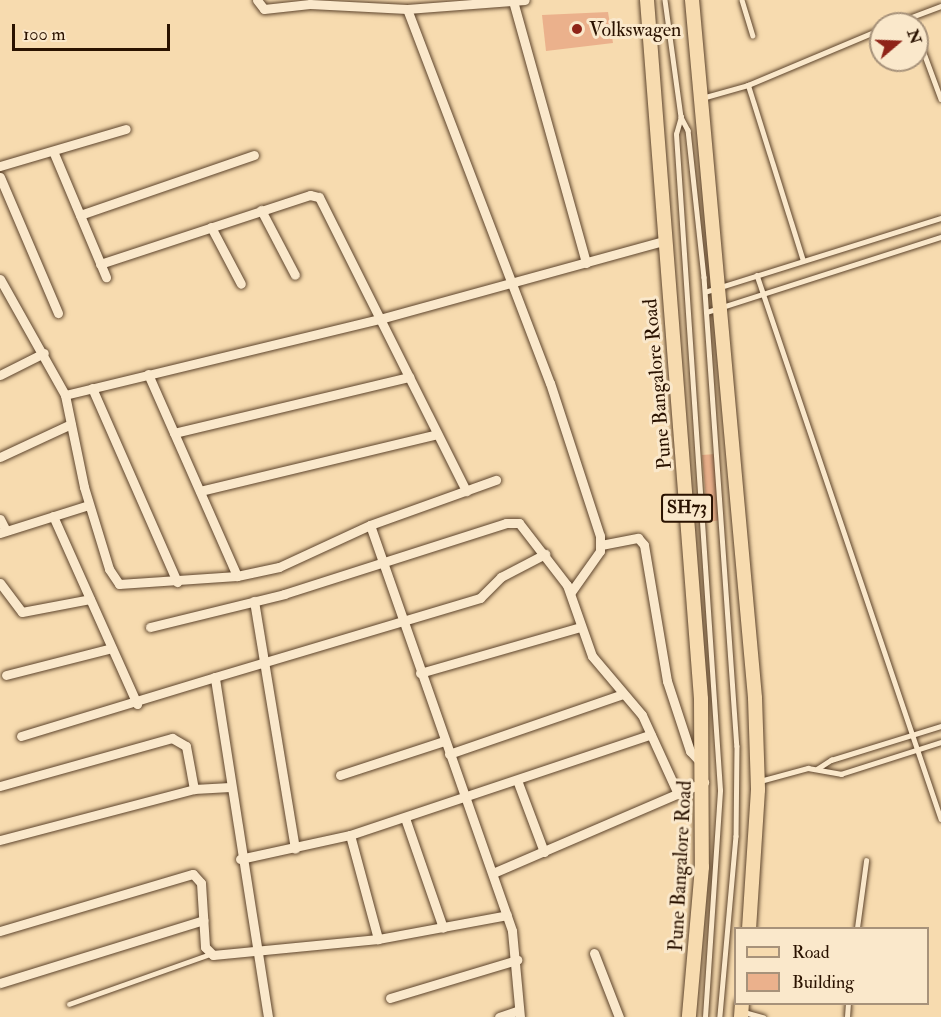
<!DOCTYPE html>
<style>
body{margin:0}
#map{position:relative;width:941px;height:1017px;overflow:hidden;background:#f7dbaf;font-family:"IM FELL Double Pica",serif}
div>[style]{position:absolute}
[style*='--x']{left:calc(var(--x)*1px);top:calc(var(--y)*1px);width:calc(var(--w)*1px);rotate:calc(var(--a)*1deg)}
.building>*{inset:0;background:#ebb18c}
.roads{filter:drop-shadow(0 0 2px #5d442c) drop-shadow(0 0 2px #5d442c)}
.lane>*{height:4.5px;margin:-2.25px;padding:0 2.25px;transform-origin:2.25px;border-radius:2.25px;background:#fae8cb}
.street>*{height:9px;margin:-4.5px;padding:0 4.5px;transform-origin:4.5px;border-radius:4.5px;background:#fae8cb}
.primary>*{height:14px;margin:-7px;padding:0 7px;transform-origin:7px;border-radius:7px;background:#f7dbaf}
.dots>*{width:16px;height:16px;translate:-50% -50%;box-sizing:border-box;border:3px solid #fae8cb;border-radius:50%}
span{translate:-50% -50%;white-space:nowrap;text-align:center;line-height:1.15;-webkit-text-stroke:6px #fae8cb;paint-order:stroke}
.shield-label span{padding:2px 4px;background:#fae8cb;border:2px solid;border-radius:4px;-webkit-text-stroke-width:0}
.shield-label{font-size:18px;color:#2a1200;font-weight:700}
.poi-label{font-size:20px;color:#2a1200}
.left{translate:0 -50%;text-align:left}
.street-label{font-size:20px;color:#2a1200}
.legend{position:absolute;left:734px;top:927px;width:195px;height:78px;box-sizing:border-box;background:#fae8cb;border:2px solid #a7927a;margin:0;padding:8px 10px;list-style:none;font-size:18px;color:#2a1200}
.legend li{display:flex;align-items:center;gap:12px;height:30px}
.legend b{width:30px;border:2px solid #a7927a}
.north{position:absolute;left:869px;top:12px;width:60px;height:60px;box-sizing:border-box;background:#fae8cb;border:2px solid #a7927a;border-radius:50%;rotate:71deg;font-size:16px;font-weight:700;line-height:24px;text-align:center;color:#2a1200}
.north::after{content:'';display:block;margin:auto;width:21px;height:27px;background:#8f2418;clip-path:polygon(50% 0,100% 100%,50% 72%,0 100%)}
.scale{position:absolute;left:12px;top:24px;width:158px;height:27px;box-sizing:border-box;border:3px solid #2a1200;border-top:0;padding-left:8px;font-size:18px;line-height:21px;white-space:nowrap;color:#2a1200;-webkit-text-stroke:4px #fae8cb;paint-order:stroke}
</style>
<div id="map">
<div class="building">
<i style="clip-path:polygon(608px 12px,613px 43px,546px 51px,542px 15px)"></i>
<i style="clip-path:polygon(715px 454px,721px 520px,708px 522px,702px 455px)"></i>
</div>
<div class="roads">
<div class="lane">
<i style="--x:665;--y:0;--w:118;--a:82.2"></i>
<i style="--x:742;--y:0;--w:37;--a:73"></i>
<i style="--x:893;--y:24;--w:51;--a:-20.6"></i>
<i style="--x:917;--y:34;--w:69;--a:69.7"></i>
<i style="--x:702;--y:98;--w:48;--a:-15.8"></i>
<i style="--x:803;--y:261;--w:184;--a:-107.4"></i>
<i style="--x:748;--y:85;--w:144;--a:-22.8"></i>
<i style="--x:757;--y:275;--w:574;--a:71.31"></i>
<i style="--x:705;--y:292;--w:247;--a:-17.4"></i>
<i style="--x:707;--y:312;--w:246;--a:-17.8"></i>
<i style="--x:817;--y:769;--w:17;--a:-33"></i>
<i style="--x:831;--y:760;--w:115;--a:-17.2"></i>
<i style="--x:760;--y:781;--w:50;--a:-15.2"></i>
<i style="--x:808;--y:768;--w:34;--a:10"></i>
<i style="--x:841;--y:774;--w:105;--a:-17.7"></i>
<i style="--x:857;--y:928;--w:68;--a:-82.3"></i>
<i style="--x:69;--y:1004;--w:150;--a:-19.5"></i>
<i style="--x:744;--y:1012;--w:20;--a:15"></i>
<i style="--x:705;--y:1017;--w:227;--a:-86.2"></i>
<i style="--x:720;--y:790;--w:657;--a:-93.84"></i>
<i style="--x:676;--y:134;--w:18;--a:-74"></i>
<i style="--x:681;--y:117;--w:15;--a:62"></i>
<i style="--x:688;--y:130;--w:148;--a:83.8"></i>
<i style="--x:704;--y:277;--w:470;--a:86"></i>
<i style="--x:737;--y:746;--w:90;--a:90.6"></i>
<i style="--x:736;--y:836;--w:182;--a:95.1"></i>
<i style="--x:847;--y:1017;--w:13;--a:-86"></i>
</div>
<div class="street">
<i style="--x:257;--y:0;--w:11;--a:52"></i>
<i style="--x:264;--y:9;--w:46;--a:-6.2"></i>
<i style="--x:310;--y:4;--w:97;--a:3"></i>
<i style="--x:407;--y:9;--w:118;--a:-4.4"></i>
<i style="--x:513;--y:1;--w:272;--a:74.4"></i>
<i style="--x:407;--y:9;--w:400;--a:69.1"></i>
<i style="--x:550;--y:383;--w:161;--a:71.9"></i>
<i style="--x:600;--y:536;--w:15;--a:90"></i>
<i style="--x:600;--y:551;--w:50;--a:125.3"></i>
<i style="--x:53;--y:151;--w:137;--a:67.2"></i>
<i style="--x:0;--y:166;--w:131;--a:-16.4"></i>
<i style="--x:0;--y:177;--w:148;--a:66.9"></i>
<i style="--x:261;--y:210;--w:73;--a:62.4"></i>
<i style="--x:80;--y:215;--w:184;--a:-19"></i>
<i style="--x:211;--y:227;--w:64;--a:62.2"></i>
<i style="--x:100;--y:264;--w:221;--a:-18.2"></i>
<i style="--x:310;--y:195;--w:9;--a:13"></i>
<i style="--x:319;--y:197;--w:329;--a:63.4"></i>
<i style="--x:0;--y:279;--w:133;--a:60.7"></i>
<i style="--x:65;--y:395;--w:94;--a:78.3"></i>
<i style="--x:84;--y:487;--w:86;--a:73"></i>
<i style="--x:109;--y:569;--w:18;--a:56"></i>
<i style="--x:119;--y:584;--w:118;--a:-3.9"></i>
<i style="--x:237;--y:576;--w:43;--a:-12.1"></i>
<i style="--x:279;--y:567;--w:100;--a:-24.8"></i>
<i style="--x:370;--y:525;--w:134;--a:-19.7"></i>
<i style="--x:148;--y:374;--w:221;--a:66.2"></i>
<i style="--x:0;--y:375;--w:49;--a:-26.6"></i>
<i style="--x:92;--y:388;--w:212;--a:66.3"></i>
<i style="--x:65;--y:395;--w:324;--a:-13.6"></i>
<i style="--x:380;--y:319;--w:295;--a:-15.4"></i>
<i style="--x:174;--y:433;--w:242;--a:-13.4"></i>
<i style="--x:0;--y:457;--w:78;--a:-24.9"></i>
<i style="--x:200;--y:491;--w:244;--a:-13.5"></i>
<i style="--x:53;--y:516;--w:206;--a:65.9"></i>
<i style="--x:0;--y:519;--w:13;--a:63"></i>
<i style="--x:370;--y:525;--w:430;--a:70.7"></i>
<i style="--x:512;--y:931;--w:86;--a:84.7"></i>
<i style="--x:0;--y:533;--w:93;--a:-17.5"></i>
<i style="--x:601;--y:545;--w:38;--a:-11"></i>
<i style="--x:638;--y:538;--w:9;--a:49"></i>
<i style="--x:644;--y:545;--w:138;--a:80.4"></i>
<i style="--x:667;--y:681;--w:74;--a:71.8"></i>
<i style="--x:690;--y:751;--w:18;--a:47"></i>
<i style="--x:0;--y:583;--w:36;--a:53"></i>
<i style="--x:22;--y:612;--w:69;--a:-10.8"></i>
<i style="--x:254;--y:601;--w:251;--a:80.6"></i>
<i style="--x:150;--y:627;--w:138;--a:-13.8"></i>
<i style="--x:284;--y:594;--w:233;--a:-17.7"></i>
<i style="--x:506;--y:523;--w:13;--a:0"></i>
<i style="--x:519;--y:523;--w:78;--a:52.3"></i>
<i style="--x:567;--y:585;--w:75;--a:70.6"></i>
<i style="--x:592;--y:656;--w:77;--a:49.7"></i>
<i style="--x:642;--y:715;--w:87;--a:65.5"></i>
<i style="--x:420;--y:673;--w:166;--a:-16"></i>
<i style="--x:6;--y:675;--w:109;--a:-14.3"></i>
<i style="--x:21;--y:736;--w:203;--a:-16.9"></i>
<i style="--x:449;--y:754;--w:184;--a:-19"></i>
<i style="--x:340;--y:775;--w:109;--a:-18.1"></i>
<i style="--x:517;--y:780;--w:77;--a:69.4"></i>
<i style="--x:0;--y:786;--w:179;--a:-15.6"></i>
<i style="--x:172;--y:738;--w:16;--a:30"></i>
<i style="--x:186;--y:746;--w:44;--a:79.5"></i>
<i style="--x:405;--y:818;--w:116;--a:70.9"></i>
<i style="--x:350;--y:835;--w:108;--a:74.9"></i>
<i style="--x:0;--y:840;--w:201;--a:-14.7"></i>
<i style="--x:194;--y:789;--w:36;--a:-3"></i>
<i style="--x:240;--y:859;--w:113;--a:-12.3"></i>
<i style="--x:350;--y:835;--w:317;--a:-18.5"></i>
<i style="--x:493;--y:873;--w:230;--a:-23.3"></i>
<i style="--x:0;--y:931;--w:201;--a:-16.5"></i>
<i style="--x:193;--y:874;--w:12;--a:48"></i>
<i style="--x:201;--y:883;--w:64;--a:86.4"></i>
<i style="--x:205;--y:947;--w:11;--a:45"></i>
<i style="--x:213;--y:955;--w:166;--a:-5.5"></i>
<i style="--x:378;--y:939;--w:131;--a:-10.5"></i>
<i style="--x:594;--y:953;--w:69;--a:68.7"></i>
<i style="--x:0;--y:983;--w:213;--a:-17.2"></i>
<i style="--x:390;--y:998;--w:133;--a:-16.7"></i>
<i style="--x:268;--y:1017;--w:344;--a:-98.9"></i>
<i style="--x:215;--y:677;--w:277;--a:-16.6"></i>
<i style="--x:480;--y:598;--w:30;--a:-45"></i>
<i style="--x:501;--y:577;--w:50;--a:-27.6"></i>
<i style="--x:499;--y:1017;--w:21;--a:-19"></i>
</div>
<div class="primary">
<i style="--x:647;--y:0;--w:701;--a:85.58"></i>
<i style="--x:701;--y:699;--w:168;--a:89.7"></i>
<i style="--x:702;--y:867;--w:151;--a:95"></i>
<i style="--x:692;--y:0;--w:701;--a:84.84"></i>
<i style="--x:755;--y:698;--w:92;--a:88.1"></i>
<i style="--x:758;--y:790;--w:138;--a:93.7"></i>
<i style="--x:741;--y:1017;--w:13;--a:-86"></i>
</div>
</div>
<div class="dots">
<i style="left:577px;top:29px;background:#8f2418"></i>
</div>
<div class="shield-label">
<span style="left:687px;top:508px">SH73</span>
</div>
<div class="poi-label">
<span class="left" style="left:589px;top:29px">Volkswagen</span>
</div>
<div class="street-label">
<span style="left:657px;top:384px;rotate:-95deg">Pune Bangalore Road</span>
<span style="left:680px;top:866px;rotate:-87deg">Pune Bangalore Road</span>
</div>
<ul class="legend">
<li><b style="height:8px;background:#f7dbaf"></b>Road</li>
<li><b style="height:16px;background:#ebb18c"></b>Building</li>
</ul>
<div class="north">N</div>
<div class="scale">100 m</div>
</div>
